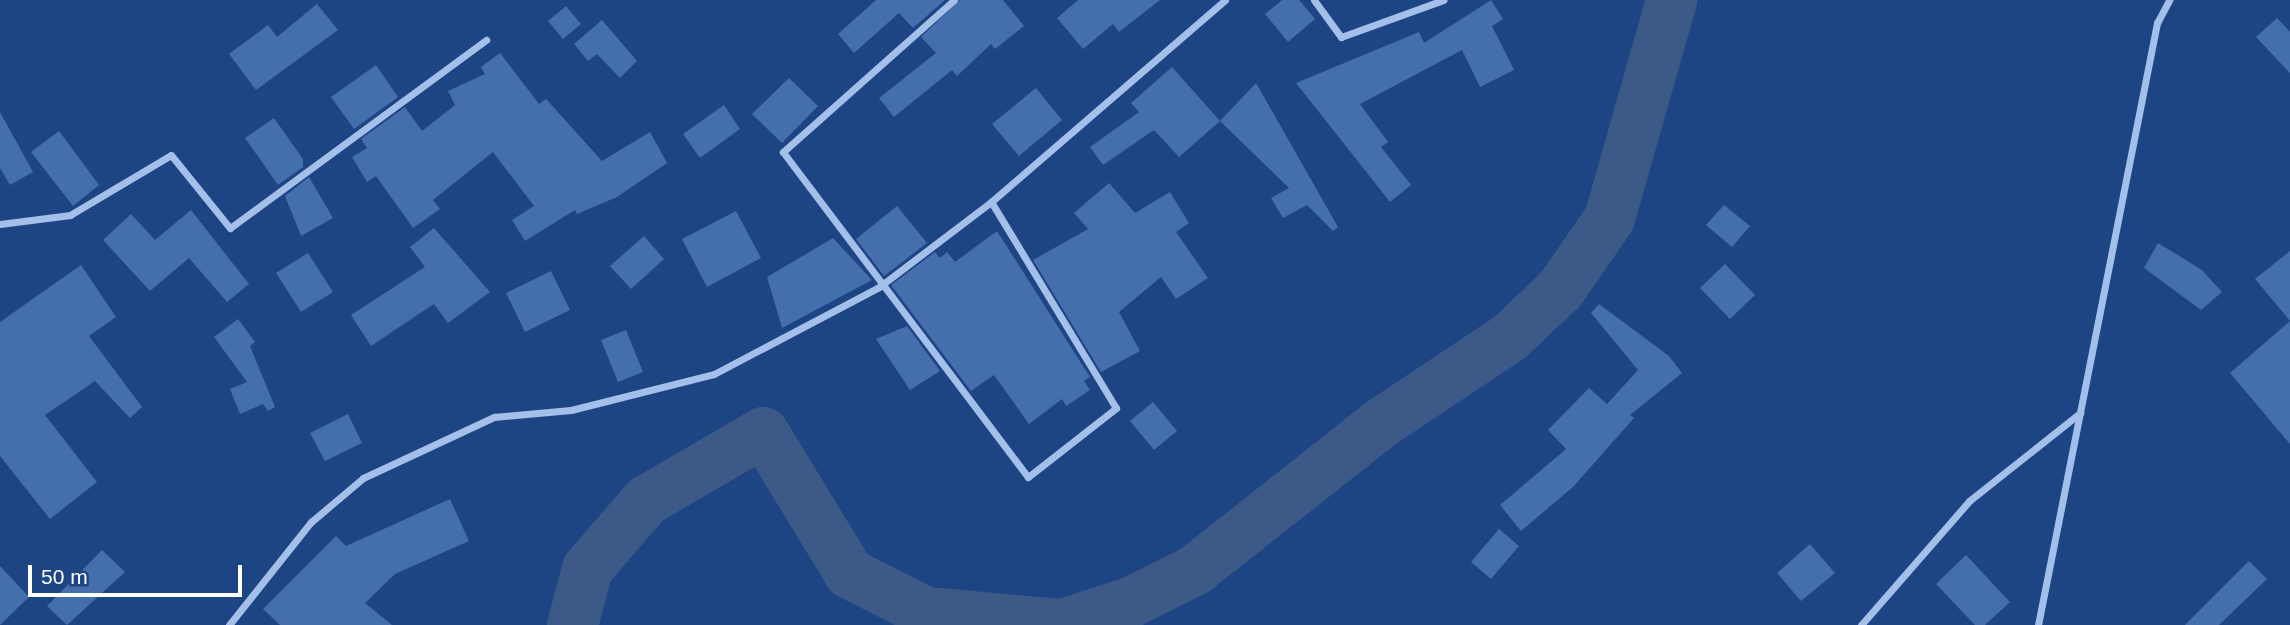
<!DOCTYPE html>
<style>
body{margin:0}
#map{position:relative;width:2290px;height:625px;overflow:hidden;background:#1d4483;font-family:Arial,sans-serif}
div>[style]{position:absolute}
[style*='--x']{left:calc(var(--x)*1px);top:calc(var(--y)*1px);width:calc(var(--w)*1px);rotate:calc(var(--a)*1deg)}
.river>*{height:51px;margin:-25.5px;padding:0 25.5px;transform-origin:25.5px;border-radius:25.5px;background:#3c5987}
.building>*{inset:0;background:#456eac}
.minor>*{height:7px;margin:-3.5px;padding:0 3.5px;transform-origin:3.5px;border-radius:3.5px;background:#a3bfea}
span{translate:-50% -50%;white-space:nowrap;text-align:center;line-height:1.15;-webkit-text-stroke:5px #1d4483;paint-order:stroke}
.scale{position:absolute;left:28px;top:565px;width:214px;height:32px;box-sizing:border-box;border:4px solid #fff;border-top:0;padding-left:9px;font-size:21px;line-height:24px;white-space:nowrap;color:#fff;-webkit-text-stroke:5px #1d4483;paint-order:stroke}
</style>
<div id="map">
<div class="river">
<i style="--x:572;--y:625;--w:59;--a:-75.3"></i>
<i style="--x:587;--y:568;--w:90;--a:-49.1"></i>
<i style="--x:646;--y:500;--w:135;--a:-30.2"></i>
<i style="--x:763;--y:432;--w:165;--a:58.6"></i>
<i style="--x:849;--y:573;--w:86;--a:26.9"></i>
<i style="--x:926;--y:612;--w:136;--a:5.1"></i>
<i style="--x:1061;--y:624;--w:72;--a:-17.7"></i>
<i style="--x:1130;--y:602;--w:72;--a:-26.6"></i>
<i style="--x:1194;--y:570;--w:241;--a:-38.3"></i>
<i style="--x:1383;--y:421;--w:151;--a:-33.7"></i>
<i style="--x:1509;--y:337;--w:70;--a:-43.3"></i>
<i style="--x:1560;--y:289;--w:86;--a:-55.4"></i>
<i style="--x:1609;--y:218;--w:227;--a:-74.1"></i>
</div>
<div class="building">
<i style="clip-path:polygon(876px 0,945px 0,913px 28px,899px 13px,854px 53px,838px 34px)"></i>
<i style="clip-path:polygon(960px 0,1003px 0,1024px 26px,995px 49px,991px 44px,957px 76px,952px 70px,894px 117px,879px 98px,936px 53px,921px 37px)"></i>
<i style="clip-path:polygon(1078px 0,1160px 0,1119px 32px,1113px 24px,1083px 49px,1057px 18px)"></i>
<i style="clip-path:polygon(1282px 0,1299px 0,1315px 19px,1288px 42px,1265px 14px)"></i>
<i style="clip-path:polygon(1491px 0,1503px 19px,1492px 26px,1514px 70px,1480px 87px,1462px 50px,1360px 104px,1388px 142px,1381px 147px,1411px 185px,1390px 202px,1296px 83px,1419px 32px,1424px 43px)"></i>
<i style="clip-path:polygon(317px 4px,338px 30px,256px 90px,229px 54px,268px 25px,277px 37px)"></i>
<i style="clip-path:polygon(566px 6px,581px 24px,563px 39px,548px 21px)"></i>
<i style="clip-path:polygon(2277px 18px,2290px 32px,2290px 73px,2256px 37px)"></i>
<i style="clip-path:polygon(602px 20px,637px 61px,620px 78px,597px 54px,588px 61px,574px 44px)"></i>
<i style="clip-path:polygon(500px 53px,539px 104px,546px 99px,602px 161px,650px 132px,667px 163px,617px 197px,577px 214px,575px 210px,525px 241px,512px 220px,534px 206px,493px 152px,433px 200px,440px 209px,413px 228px,376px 176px,367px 182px,352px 157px,367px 148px,361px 139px,405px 107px,422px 131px,455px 105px,448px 91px,485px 74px,481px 67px)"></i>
<i style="clip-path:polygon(376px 65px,398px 97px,354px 129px,331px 97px)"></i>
<i style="clip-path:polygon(1172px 67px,1220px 121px,1179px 157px,1154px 130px,1103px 165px,1090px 147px,1139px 112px,1131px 103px)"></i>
<i style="clip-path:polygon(789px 78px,818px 106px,782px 143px,752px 114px)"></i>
<i style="clip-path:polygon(1256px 83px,1338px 227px,1333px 231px,1307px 205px,1283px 218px,1271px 198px,1289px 188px,1220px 121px)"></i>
<i style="clip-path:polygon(1036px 88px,1062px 120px,1019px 156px,992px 124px)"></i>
<i style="clip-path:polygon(724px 105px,740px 129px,700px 158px,683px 134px)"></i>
<i style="clip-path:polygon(0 112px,33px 172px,10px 185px,0 168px)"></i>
<i style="clip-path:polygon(274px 118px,303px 159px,303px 167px,278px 185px,245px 138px)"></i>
<i style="clip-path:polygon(59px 131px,99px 185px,73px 206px,31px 152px)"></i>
<i style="clip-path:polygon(309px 177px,333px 218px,301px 236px,285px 196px)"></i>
<i style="clip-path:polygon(1109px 183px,1135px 213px,1170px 192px,1189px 223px,1176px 232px,1208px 278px,1176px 299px,1161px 277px,1119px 312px,1140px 351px,1101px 372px,1033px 260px,1088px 229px,1074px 213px)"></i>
<i style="clip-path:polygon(1724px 205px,1750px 226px,1732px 247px,1706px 225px)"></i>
<i style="clip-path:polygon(897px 206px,927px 243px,884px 276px,856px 239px)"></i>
<i style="clip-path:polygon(191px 210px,249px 284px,227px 302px,189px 258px,150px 291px,103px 240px,131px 214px,155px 240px)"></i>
<i style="clip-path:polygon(736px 211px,761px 258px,707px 287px,682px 239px)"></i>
<i style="clip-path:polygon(434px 228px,490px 292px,448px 323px,434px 304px,371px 346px,351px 315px,425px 267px,410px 247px)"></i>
<i style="clip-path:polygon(997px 231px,1090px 377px,1084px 381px,1090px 390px,1066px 406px,1062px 399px,1029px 424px,994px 375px,971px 391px,891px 285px,935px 252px,940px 258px,947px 252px,955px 262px)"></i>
<i style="clip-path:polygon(644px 236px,664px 259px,631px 289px,610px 266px)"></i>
<i style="clip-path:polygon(833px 238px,872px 280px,782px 328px,767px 277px)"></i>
<i style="clip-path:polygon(2158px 243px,2202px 270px,2222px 292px,2201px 310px,2144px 268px)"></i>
<i style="clip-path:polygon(2290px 251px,2290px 321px,2255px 279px)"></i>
<i style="clip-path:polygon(308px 253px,333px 292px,301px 312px,276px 273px)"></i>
<i style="clip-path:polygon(1725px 264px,1755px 295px,1730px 319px,1700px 288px)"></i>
<i style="clip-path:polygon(81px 265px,116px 317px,89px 336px,142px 407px,130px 418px,95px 381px,45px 415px,97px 482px,50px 519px,0 456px,0 322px)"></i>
<i style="clip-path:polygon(551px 271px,570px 310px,525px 332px,506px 293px)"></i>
<i style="clip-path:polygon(1599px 304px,1669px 356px,1682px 373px,1630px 415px,1634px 418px,1573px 487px,1521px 531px,1500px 505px,1566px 449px,1548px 430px,1589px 388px,1607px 404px,1638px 370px,1591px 313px)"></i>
<i style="clip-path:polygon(238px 319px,255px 342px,250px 346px,275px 407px,268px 411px,263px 404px,240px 414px,230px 389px,247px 382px,214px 337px)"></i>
<i style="clip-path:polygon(2290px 321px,2290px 444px,2230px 373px)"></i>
<i style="clip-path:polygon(907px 326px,940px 371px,910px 390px,876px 339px)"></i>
<i style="clip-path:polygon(626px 330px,643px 372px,618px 382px,601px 340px)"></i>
<i style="clip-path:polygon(1153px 402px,1177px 431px,1154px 450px,1130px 421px)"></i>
<i style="clip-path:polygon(348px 414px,362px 443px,325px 461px,310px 433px)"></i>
<i style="clip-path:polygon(450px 499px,469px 541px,395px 574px,365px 603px,392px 625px,280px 625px,263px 609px,336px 536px,346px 546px)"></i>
<i style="clip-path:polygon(1499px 529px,1519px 546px,1491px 579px,1471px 562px)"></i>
<i style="clip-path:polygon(1810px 544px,1835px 573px,1801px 601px,1777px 573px)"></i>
<i style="clip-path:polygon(102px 550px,125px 572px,67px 625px,47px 606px)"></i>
<i style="clip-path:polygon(1966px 555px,2010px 602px,1985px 625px,1975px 625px,1936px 584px)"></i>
<i style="clip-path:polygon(2249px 561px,2267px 579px,2219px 625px,2185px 625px)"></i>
<i style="clip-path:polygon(0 566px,29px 597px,0 625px)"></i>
</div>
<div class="minor">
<i style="--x:954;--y:0;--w:229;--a:138.4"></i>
<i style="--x:783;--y:152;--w:407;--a:53"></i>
<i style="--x:1028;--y:477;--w:112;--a:-38.1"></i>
<i style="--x:1116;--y:408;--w:241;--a:-121.2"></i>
<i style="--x:1314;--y:0;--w:46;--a:53.9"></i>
<i style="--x:1341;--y:37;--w:109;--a:-19.9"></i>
<i style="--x:0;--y:224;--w:71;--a:-7.3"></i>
<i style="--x:70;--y:215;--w:117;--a:-30.7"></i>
<i style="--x:171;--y:155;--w:94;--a:51.1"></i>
<i style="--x:230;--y:228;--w:318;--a:-36.3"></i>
<i style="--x:229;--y:625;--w:132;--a:-51.5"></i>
<i style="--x:311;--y:522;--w:68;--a:-40.2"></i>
<i style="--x:363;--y:478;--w:145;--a:-25"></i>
<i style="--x:494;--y:417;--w:77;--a:-5.2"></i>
<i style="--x:571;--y:410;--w:147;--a:-14.1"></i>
<i style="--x:714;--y:374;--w:187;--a:-27.8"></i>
<i style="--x:879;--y:287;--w:141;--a:-37.2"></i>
<i style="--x:991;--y:202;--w:309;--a:-40.8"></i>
<i style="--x:1861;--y:625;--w:164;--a:-48.9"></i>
<i style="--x:1969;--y:501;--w:142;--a:-38.4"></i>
<i style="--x:2038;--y:625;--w:614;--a:-78.82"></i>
<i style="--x:2157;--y:23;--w:26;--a:-62"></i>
</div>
<div class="scale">50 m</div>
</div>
